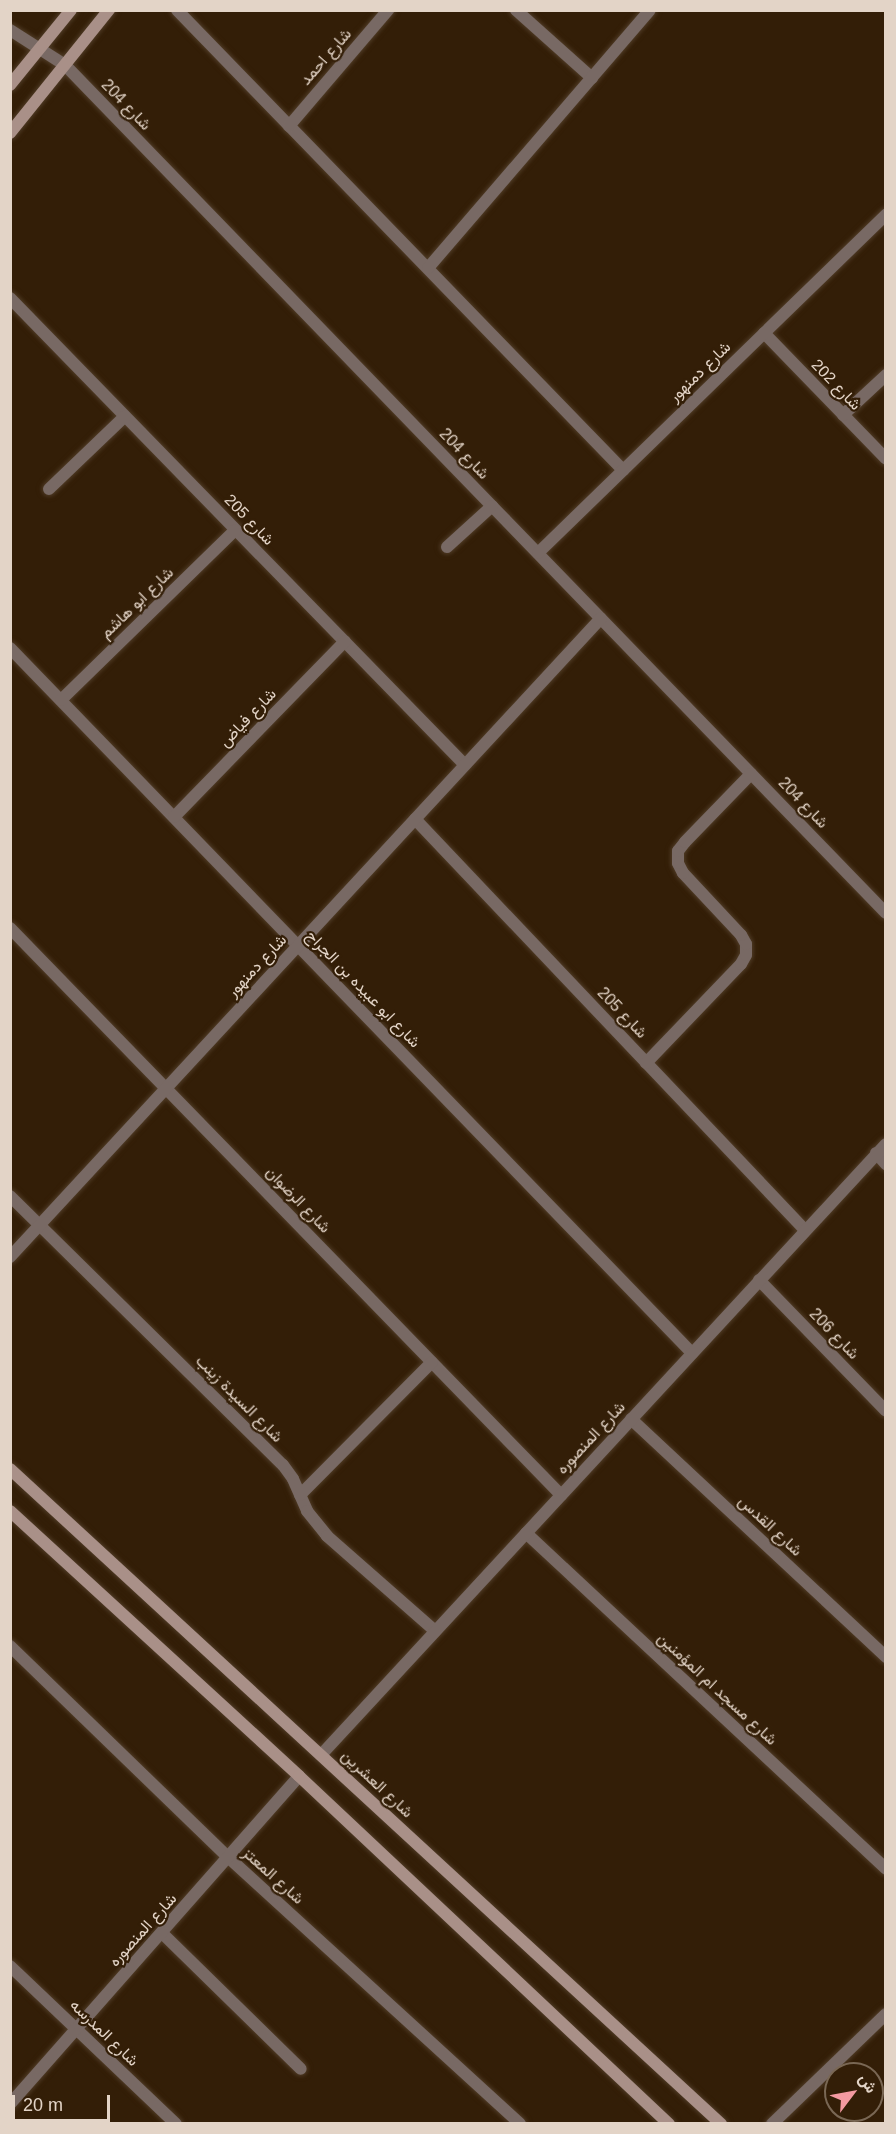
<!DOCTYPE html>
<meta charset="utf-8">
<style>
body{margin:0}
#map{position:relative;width:896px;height:2134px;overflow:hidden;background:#331e07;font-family:Arial,Vazirmatn,sans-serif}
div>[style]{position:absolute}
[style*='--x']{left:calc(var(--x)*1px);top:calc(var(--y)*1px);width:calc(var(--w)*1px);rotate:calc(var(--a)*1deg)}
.roads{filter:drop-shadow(0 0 2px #4f3b26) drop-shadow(0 0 2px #4f3b26)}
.street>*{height:12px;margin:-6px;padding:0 6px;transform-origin:6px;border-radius:6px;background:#786964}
.secondary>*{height:12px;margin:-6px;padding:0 6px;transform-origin:6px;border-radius:6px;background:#a99088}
span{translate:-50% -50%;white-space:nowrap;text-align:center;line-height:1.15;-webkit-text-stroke:4.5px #331e07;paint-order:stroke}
.street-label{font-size:16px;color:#e3d4c7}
.frame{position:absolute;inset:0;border:12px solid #e3d4c7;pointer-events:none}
.north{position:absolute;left:824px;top:2062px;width:60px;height:60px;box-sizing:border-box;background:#331e07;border:2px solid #796754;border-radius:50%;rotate:58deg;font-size:16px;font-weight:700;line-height:24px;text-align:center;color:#e3d4c7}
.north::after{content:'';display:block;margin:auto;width:21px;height:27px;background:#f49aa1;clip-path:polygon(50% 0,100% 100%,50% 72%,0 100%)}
.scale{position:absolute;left:12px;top:2095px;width:98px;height:27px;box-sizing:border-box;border:3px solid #e3d4c7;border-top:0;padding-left:8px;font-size:18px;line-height:21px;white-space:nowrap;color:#e3d4c7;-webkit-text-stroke:4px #331e07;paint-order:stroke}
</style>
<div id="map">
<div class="roads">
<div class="street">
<i style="--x:177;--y:10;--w:641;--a:45.89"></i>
<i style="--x:516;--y:10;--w:102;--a:41.8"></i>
<i style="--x:10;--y:30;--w:65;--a:32.5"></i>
<i style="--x:65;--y:65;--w:1180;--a:45.93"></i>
<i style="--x:289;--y:126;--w:153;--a:-49.5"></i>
<i style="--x:428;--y:268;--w:340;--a:-49.3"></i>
<i style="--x:10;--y:298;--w:652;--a:45.75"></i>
<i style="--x:764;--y:333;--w:175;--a:45.9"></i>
<i style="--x:843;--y:415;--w:59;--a:-42.9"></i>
<i style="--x:49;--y:489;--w:105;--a:-43.8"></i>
<i style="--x:447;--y:547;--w:61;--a:-42.3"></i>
<i style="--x:538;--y:553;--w:486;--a:-44.2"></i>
<i style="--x:10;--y:648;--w:981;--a:45.95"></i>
<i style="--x:61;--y:700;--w:243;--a:-44.3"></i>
<i style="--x:174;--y:817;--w:245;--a:-45.8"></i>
<i style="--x:415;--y:819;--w:567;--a:46.5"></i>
<i style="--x:10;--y:928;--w:791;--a:45.82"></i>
<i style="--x:646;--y:1063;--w:137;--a:-46.2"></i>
<i style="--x:741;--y:964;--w:10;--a:-61"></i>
<i style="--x:746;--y:955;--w:11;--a:-90"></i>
<i style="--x:746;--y:944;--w:10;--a:-119"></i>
<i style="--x:741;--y:935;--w:85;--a:-133.1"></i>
<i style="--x:683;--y:873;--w:11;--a:-117"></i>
<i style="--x:678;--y:863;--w:12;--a:-90"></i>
<i style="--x:678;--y:851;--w:11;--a:-52"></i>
<i style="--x:685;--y:842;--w:95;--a:-45.9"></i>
<i style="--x:876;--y:1153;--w:15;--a:48"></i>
<i style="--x:10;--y:1196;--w:383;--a:44.6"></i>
<i style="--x:283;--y:1465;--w:17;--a:54"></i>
<i style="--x:293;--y:1479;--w:35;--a:66"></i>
<i style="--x:307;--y:1511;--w:32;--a:51"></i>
<i style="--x:327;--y:1536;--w:144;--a:41.3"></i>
<i style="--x:10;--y:1257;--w:870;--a:-47.23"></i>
<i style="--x:759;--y:1280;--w:182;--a:45.9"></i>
<i style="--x:631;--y:1419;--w:349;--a:43"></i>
<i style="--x:300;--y:1495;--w:187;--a:-45.2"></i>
<i style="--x:526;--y:1533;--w:492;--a:43"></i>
<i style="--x:10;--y:1646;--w:305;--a:44.1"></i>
<i style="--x:229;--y:1858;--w:394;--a:42.4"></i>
<i style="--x:321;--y:1755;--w:832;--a:-47.24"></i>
<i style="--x:162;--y:1933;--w:194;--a:44.4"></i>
<i style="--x:10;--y:1966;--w:229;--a:43.6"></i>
<i style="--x:10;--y:2104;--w:437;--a:-48.6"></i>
<i style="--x:772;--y:2124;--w:158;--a:-44"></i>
</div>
<div class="secondary">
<i style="--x:10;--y:85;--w:97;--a:-50.9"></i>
<i style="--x:10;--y:133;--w:158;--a:-51.2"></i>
<i style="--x:10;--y:1469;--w:967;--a:42.65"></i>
<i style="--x:10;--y:1511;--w:392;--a:42.5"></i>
<i style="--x:299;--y:1776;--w:508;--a:43.24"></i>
</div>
</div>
<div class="street-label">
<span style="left:326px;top:57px;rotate:-49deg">شارع احمد</span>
<span style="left:126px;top:105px;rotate:46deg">شارع 204</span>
<span style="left:700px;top:372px;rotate:-44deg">شارع دمنهور</span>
<span style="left:836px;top:385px;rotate:46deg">شارع 202</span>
<span style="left:464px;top:454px;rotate:46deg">شارع 204</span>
<span style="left:249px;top:520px;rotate:46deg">شارع 205</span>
<span style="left:137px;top:603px;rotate:-44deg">شارع ابو هاشم</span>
<span style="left:248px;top:718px;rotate:-46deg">شارع فياض</span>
<span style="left:803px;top:803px;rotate:46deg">شارع 204</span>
<span style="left:257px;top:966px;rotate:-47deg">شارع دمنهور</span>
<span style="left:363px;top:989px;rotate:46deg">شارع ابو عبيده بن الجراح</span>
<span style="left:622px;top:1013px;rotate:46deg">شارع 205</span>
<span style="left:298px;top:1200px;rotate:46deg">شارع الرضوان</span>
<span style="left:834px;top:1334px;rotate:46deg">شارع 206</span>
<span style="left:239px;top:1399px;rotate:45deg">شارع السيدة زينب</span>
<span style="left:591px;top:1438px;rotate:-47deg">شارع المنصوره</span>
<span style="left:770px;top:1526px;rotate:43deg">شارع القدس</span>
<span style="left:717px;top:1689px;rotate:43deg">شارع مسجد ام المؤمنين</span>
<span style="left:377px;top:1784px;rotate:43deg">شارع العشرين</span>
<span style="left:273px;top:1876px;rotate:42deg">شارع المعتز</span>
<span style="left:143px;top:1930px;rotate:-48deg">شارع المنصوره</span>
<span style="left:104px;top:2033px;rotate:44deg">شارع المدرسه</span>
</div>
<div class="frame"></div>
<div class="north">ش</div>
<div class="scale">20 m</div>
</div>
